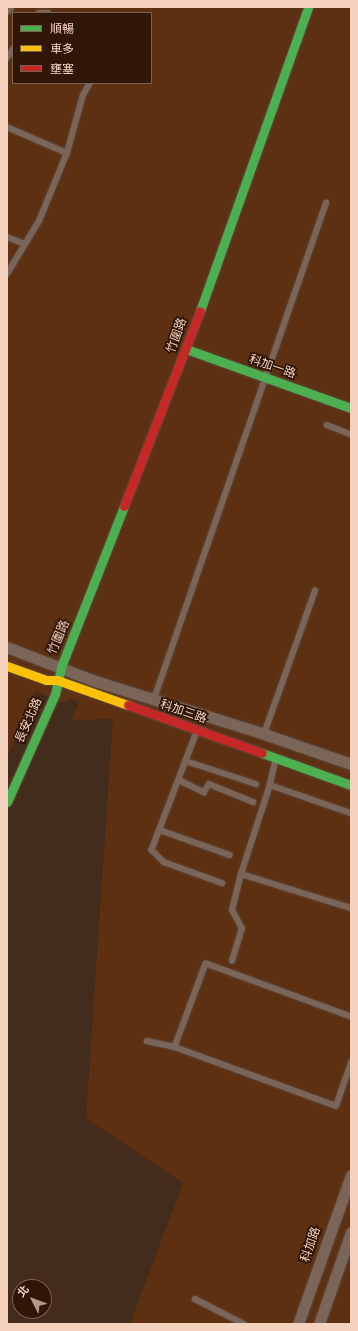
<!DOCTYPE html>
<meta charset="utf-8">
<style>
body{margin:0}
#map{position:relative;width:358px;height:1331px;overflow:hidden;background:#442c1c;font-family:Overpass,"Noto Sans TC",sans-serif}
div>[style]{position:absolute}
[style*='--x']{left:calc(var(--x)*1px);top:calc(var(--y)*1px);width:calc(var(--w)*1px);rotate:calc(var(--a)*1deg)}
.built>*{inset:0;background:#5e3012}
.roads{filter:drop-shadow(0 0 1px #5c483b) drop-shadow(0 0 1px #5c483b)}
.lane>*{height:5.5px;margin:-2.75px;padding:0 2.75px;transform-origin:2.75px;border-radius:2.75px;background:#7b6558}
.street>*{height:11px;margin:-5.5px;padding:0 5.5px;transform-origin:5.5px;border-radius:5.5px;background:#7b6558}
.fast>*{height:9px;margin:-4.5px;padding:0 4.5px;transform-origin:4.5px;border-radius:4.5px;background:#4caf50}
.slow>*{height:9px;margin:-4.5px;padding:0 4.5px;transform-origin:4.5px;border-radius:4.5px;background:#ffc107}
.jam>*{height:9px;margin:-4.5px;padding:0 4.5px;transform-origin:4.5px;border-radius:4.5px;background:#c62828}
span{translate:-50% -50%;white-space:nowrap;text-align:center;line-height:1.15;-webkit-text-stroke:3.5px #2f1607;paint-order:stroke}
.street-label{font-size:12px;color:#f5d2be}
.frame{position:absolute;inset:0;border:8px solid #f5d2be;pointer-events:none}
.legend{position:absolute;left:12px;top:12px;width:140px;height:72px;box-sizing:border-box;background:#2f1607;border:1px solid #7e6150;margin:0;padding:5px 7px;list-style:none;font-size:12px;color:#f5d2be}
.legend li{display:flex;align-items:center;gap:8px;height:20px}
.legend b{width:20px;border:1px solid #7e6150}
.north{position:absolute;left:12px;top:1279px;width:40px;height:40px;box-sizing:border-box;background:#2f1607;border:1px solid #7e6150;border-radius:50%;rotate:312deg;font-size:11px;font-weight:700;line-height:16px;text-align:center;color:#f5d2be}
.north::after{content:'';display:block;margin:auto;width:14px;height:18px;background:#b79885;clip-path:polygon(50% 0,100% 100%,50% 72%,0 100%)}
</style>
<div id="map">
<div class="built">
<i style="clip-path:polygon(evenodd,7px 7px,351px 7px,351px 1324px,130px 1324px,183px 1183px,86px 1118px,113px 719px,72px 720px,79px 702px,70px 699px,63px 703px,35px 691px,7px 758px,7px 7px,13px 13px,151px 13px,151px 83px,13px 83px,13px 13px)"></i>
</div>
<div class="roads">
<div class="lane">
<i style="--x:39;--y:13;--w:9;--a:0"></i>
<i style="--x:7;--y:58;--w:11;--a:-56"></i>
<i style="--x:7;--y:127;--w:65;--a:23.4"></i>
<i style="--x:7;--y:237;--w:19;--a:21"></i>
<i style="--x:7;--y:274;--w:62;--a:-58.9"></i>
<i style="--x:39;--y:221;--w:74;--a:-67.6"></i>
<i style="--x:67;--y:153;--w:60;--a:-74.6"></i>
<i style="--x:83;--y:95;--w:14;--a:-60"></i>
<i style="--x:327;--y:425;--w:26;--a:21"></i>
<i style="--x:154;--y:699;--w:525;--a:-70.87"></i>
<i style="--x:197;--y:732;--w:126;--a:110.9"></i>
<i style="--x:152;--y:850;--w:17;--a:45"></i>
<i style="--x:164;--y:862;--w:62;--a:19.9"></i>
<i style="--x:264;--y:734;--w:152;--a:-70.4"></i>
<i style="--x:276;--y:760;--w:26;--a:103"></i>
<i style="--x:270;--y:785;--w:86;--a:19.1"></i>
<i style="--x:186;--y:761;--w:74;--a:18.2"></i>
<i style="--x:179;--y:780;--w:28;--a:26"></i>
<i style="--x:204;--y:792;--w:9;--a:-58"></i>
<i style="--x:209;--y:784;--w:48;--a:22.2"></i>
<i style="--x:160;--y:830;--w:74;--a:19.7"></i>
<i style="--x:241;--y:874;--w:94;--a:-72"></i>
<i style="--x:232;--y:961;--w:34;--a:-73"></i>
<i style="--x:242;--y:929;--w:21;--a:-118"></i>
<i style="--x:232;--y:910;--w:37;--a:-76"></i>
<i style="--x:241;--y:874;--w:115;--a:17.2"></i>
<i style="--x:351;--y:1017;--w:154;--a:-159.9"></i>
<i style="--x:206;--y:964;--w:89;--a:110.5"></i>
<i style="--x:175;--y:1047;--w:171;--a:20.1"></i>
<i style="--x:336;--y:1106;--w:46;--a:-70.8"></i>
<i style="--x:147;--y:1041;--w:29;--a:12"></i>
<i style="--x:195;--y:1299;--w:55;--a:27"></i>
</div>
<div class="street">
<i style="--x:7;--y:8;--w:1;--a:-45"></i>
<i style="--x:7;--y:647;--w:91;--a:21.2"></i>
<i style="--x:92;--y:680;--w:180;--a:17.4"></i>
<i style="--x:264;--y:734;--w:92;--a:19"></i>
<i style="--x:298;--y:1324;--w:158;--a:-70.4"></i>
<i style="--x:319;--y:1324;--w:97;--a:-70.8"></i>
</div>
<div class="fast">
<i style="--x:200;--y:311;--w:323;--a:-70.4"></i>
<i style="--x:186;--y:349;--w:175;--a:19.7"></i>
<i style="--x:262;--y:753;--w:95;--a:19.8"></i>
<i style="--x:7;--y:802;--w:118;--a:-66"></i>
<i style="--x:55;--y:694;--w:28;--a:-77"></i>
<i style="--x:61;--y:667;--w:173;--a:-68.6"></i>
</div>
<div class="slow">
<i style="--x:7;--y:666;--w:41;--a:19.7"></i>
<i style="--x:46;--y:680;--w:11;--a:0"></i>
<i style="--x:57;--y:680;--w:75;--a:19.4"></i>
</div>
<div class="jam">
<i style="--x:124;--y:506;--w:209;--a:-68.7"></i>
<i style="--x:128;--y:705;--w:142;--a:19.7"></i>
</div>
</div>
<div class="street-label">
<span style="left:178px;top:336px;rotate:-70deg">竹圍路</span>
<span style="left:272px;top:368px;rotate:19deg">科加一路</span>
<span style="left:60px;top:638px;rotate:-67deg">竹圍路</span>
<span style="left:183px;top:713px;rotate:19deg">科加三路</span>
<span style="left:30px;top:721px;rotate:-66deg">長安北路</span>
<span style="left:312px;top:1245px;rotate:-71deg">科加路</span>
</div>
<div class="frame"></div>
<ul class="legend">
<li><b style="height:5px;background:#4caf50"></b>順暢</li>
<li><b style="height:5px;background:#ffc107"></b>車多</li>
<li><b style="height:5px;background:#c62828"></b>壅塞</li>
</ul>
<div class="north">北</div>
</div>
